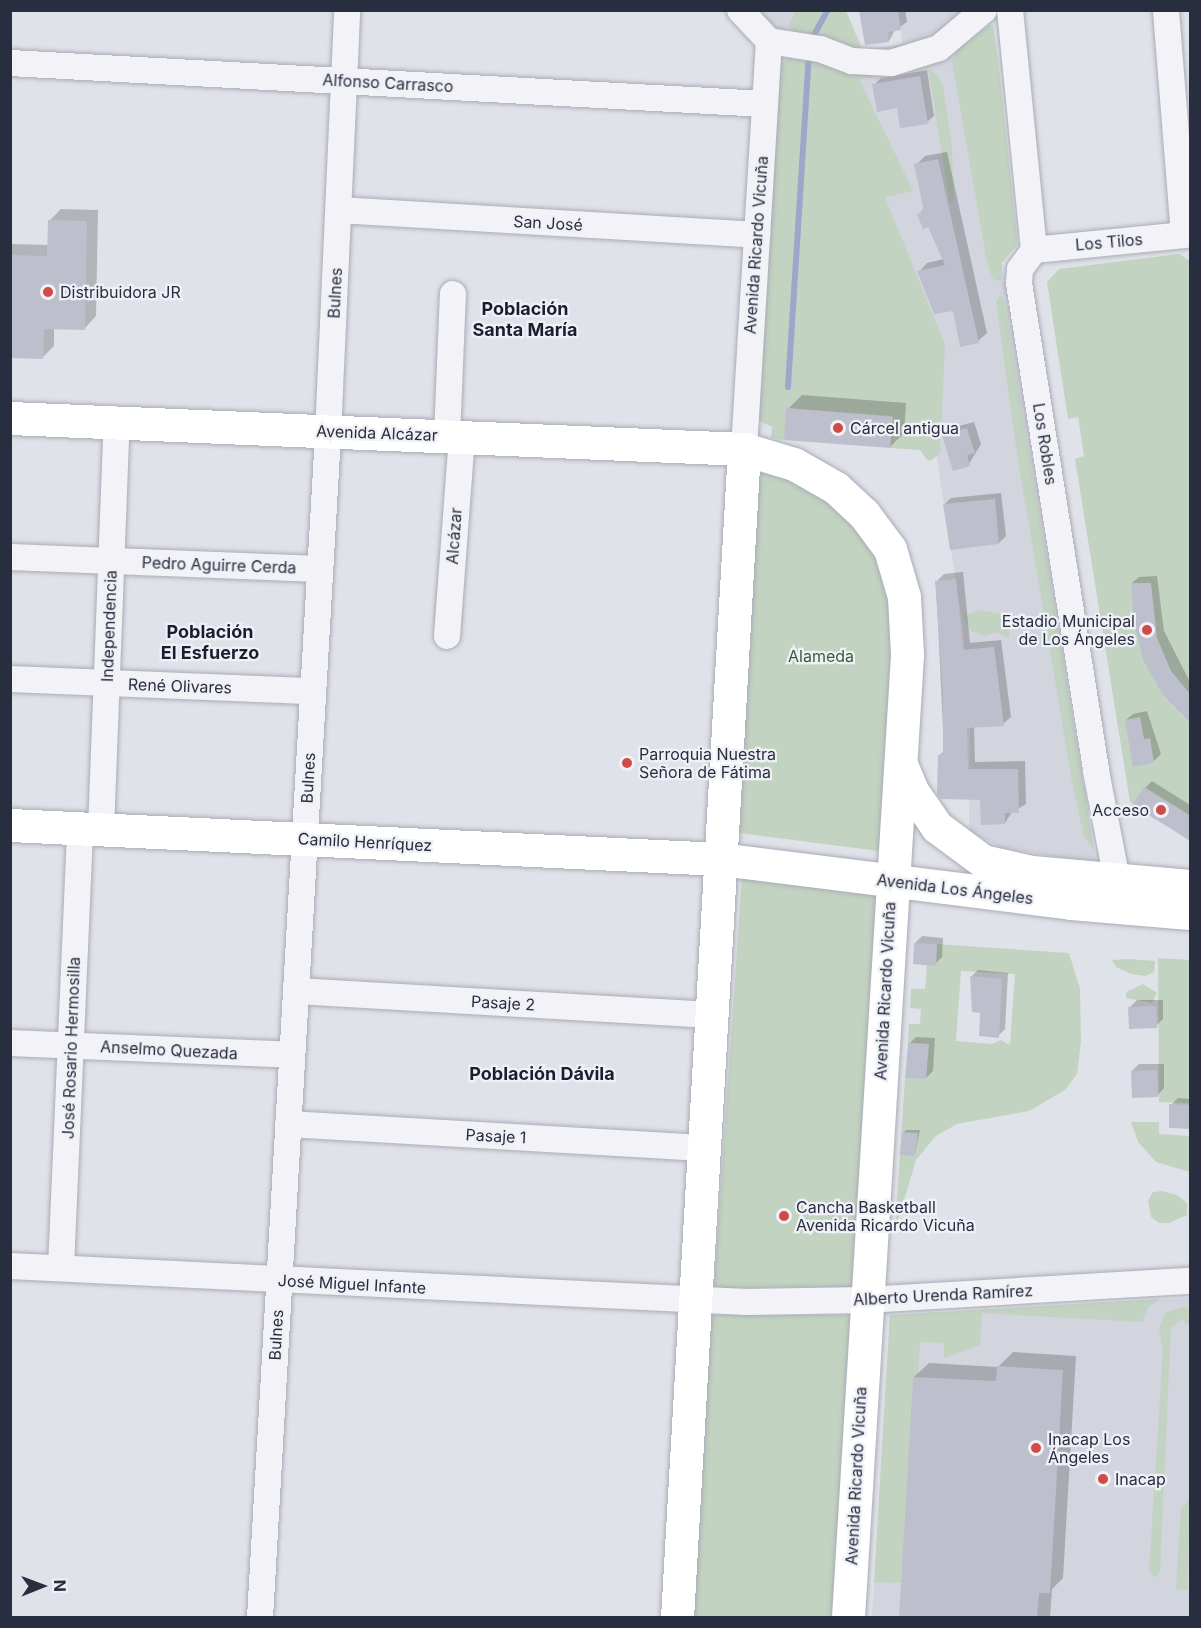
<!DOCTYPE html>
<meta charset="utf-8">
<style>
body{margin:0}
#map{position:relative;width:1201px;height:1628px;overflow:hidden;background:#e0e2e9;font-family:Inter,sans-serif}
div>[style]{position:absolute}
[style*='--x']{left:calc(var(--x)*1px);top:calc(var(--y)*1px);width:calc(var(--w)*1px);rotate:calc(var(--a)*1deg)}
.built>*{inset:0;background:#d2d4de}
.green>*{inset:0;background:#c2d3c1}
.shadow>*{inset:0;background:#0003}
.stream>*{height:6px;margin:-3px;padding:0 3px;transform-origin:3px;border-radius:3px;background:#9ba8c9}
.building>*{inset:0;background:#bdc0cc}
.roads{filter:drop-shadow(0 0 2px #a9acb6) drop-shadow(0 0 2px #a9acb6)}
.minor>*{height:26px;margin:-13px;padding:0 13px;transform-origin:13px;border-radius:13px;background:#f3f3f7}
.major>*{height:33px;margin:-16.5px;padding:0 16.5px;transform-origin:16.5px;border-radius:16.5px;background:#fff}
.dots>*{width:16px;height:16px;translate:-50% -50%;box-sizing:border-box;border:3px solid #eff1f6;border-radius:50%}
span{translate:-50% -50%;white-space:nowrap;text-align:center;line-height:1.15;-webkit-text-stroke:4.5px #eff1f6;paint-order:stroke}
.street-label{font-size:16px;color:#292d40}
.poi-label{font-size:16px;color:#292d40}
.left{translate:0 -50%;text-align:left}
.right{translate:-100% -50%;text-align:right}
.park-label{font-size:16px;color:#365c36}
.neighbourhood-label{font-size:18px;color:#1b1e31;font-weight:700}
.frame{position:absolute;inset:0;border:12px solid #292d40;pointer-events:none}
.north{position:absolute;left:12px;top:1556px;width:60px;height:60px;-webkit-text-stroke:4px #eff1f6;paint-order:stroke;rotate:89deg;font-size:16px;font-weight:700;line-height:24px;text-align:center;color:#292d40}
.north::after{content:'';display:block;margin:auto;width:21px;height:27px;background:#292d40;clip-path:polygon(50% 0,100% 100%,50% 72%,0 100%)}
</style>
<div id="map">
<div class="built">
<i style="clip-path:polygon(742px 11px,846px 11px,863px 50px,903px 44px,898px 11px,962px 11px,1096px 863px,1002px 848px,969px 831px,970px 728px,963px 627px,930px 415px)"></i>
<i style="clip-path:polygon(1190px 1298px,1190px 1617px,872px 1618px,890px 1315px)"></i>
</div>
<div class="green">
<i style="clip-path:polygon(795px 11px,846px 11px,862px 50px,909px 44px,908px 50px,882px 56px,793px 32px,789px 25px)"></i>
<i style="clip-path:polygon(989px 25px,993px 25px,998px 59px,1017px 237px,1017px 245px,1002px 263px,1001px 280px,997px 281px,992px 278px,986px 257px,952px 61px,956px 51px)"></i>
<i style="clip-path:polygon(795px 55px,925px 66px,937px 75px,943px 85px,952px 148px,954px 200px,950px 204px,928px 68px,859px 79px,913px 191px,885px 197px,945px 345px,940px 453px,933px 459px,928px 461px,920px 450px,890px 448px,892px 416px,787px 408px,784px 440px,771px 438px,772px 427px,760px 421px,758px 415px,780px 64px)"></i>
<i style="clip-path:polygon(1179px 254px,1190px 261px,1190px 841px,1130px 802px,1075px 459px,1084px 456px,1078px 417px,1068px 419px,1047px 282px,1059px 269px)"></i>
<i style="clip-path:polygon(1000px 295px,1004px 299px,1094px 850px,1084px 836px,1072px 782px,1017px 454px,996px 302px)"></i>
<i style="clip-path:polygon(753px 464px,835px 499px,893px 575px,886px 852px,732px 832px)"></i>
<i style="clip-path:polygon(981px 610px,1010px 616px,1009px 638px,996px 632px,985px 636px,971px 631px,963px 616px)"></i>
<i style="clip-path:polygon(742px 875px,884px 894px,860px 1287px,714px 1288px)"></i>
<i style="clip-path:polygon(evenodd,937px 944px,1069px 953px,1080px 989px,1081px 1042px,1077px 1074px,1065px 1090px,1029px 1111px,957px 1124px,936px 1136px,916px 1160px,895px 1230px,905px 1078px,926px 1077px,928px 1044px,908px 1043px,909px 1024px,920px 1024px,921px 1009px,910px 1008px,911px 989px,925px 989px,927px 965px,936px 965px,937px 944px,961px 971px,1015px 974px,1010px 1045px,1001px 1040px,992px 1044px,956px 1041px,961px 971px)"></i>
<i style="clip-path:polygon(1158px 958px,1190px 960px,1190px 1103px,1159px 1102px)"></i>
<i style="clip-path:polygon(1129px 959px,1155px 961px,1154px 972px,1145px 976px,1131px 974px,1116px 967px,1112px 960px)"></i>
<i style="clip-path:polygon(1143px 984px,1157px 993px,1152px 1003px,1126px 998px,1126px 992px)"></i>
<i style="clip-path:polygon(1131px 1122px,1159px 1122px,1159px 1134px,1190px 1136px,1190px 1172px,1156px 1162px,1138px 1142px)"></i>
<i style="clip-path:polygon(1162px 1191px,1177px 1195px,1187px 1203px,1187px 1215px,1169px 1223px,1159px 1223px,1151px 1217px,1148px 1201px,1153px 1192px)"></i>
<i style="clip-path:polygon(1160px 1299px,1148px 1307px,1143px 1322px,982px 1313px,980px 1345px,944px 1358px,944px 1343px,920px 1342px,918px 1377px,913px 1377px,901px 1583px,874px 1582px,890px 1315px)"></i>
<i style="clip-path:polygon(1185px 1307px,1190px 1309px,1190px 1327px,1182px 1319px,1171px 1328px,1160px 1571px,1155px 1578px,1149px 1570px,1163px 1350px,1159px 1328px,1166px 1312px)"></i>
<i style="clip-path:polygon(709px 1315px,859px 1315px,842px 1617px,690px 1618px)"></i>
<i style="clip-path:polygon(1190px 1500px,1187px 1590px,1176px 1589px,1181px 1508px)"></i>
</div>
<div class="shadow">
<i style="clip-path:polygon(860px 10px,905px 10px,907px 22px,895px 30px,889px 41px)"></i>
<i style="clip-path:polygon(927px 70px,934px 116px,927px 122px,898px 106px,874px 85px,881px 78px)"></i>
<i style="clip-path:polygon(947px 152px,987px 333px,978px 341px,919px 272px,927px 263px,944px 259px,929px 225px,918px 215px,924px 209px,916px 165px,925px 156px)"></i>
<i style="clip-path:polygon(61px 209px,98px 210px,96px 316px,85px 328px,54px 327px,54px 346px,43px 357px,10px 357px,10px 244px,49px 245px,49px 221px)"></i>
<i style="clip-path:polygon(802px 395px,906px 403px,904px 433px,890px 447px,788px 409px)"></i>
<i style="clip-path:polygon(974px 422px,981px 444px,969px 464px,944px 435px,951px 428px)"></i>
<i style="clip-path:polygon(1001px 493px,1006px 536px,999px 543px,944px 505px,951px 498px)"></i>
<i style="clip-path:polygon(963px 572px,970px 643px,1001px 640px,1011px 717px,1003px 724px,974px 726px,975px 762px,1025px 761px,1026px 804px,1012px 812px,1005px 823px,940px 755px,944px 751px,936px 582px,944px 574px)"></i>
<i style="clip-path:polygon(1157px 576px,1164px 631px,1190px 682px,1190px 718px,1132px 583px,1139px 577px)"></i>
<i style="clip-path:polygon(1147px 711px,1161px 754px,1154px 761px,1126px 720px,1133px 714px)"></i>
<i style="clip-path:polygon(1152px 781px,1190px 805px,1190px 839px,1145px 788px)"></i>
<i style="clip-path:polygon(922px 936px,943px 938px,942px 957px,935px 964px,915px 943px)"></i>
<i style="clip-path:polygon(978px 970px,1008px 973px,1005px 1029px,998px 1036px,982px 1011px,971px 977px)"></i>
<i style="clip-path:polygon(1137px 1000px,1163px 1000px,1163px 1019px,1156px 1026px,1130px 1007px)"></i>
<i style="clip-path:polygon(916px 1037px,935px 1038px,933px 1071px,926px 1078px,909px 1044px)"></i>
<i style="clip-path:polygon(1139px 1064px,1164px 1064px,1164px 1088px,1158px 1095px,1132px 1071px)"></i>
<i style="clip-path:polygon(1178px 1098px,1190px 1099px,1190px 1128px,1171px 1105px)"></i>
<i style="clip-path:polygon(906px 1130px,920px 1130px,915px 1154px,903px 1133px)"></i>
<i style="clip-path:polygon(1013px 1352px,1076px 1356px,1063px 1578px,1052px 1589px,1050px 1618px,900px 1618px,914px 1377px,929px 1363px,998px 1367px)"></i>
</div>
<div class="stream">
<i style="--x:810;--y:42;--w:37;--a:-61"></i>
<i style="--x:788;--y:387;--w:335;--a:-86.4"></i>
</div>
<div class="building">
<i style="clip-path:polygon(859px 10px,898px 10px,901px 30px,888px 32px,889px 42px,865px 45px)"></i>
<i style="clip-path:polygon(920px 76px,928px 124px,900px 128px,897px 108px,877px 112px,872px 84px)"></i>
<i style="clip-path:polygon(938px 159px,979px 343px,960px 347px,953px 311px,934px 314px,917px 271px,945px 265px,928px 227px,923px 229px,917px 214px,922px 212px,923px 206px,914px 164px)"></i>
<i style="clip-path:polygon(48px 220px,87px 221px,85px 330px,44px 329px,43px 359px,10px 358px,10px 255px,47px 256px)"></i>
<i style="clip-path:polygon(786px 408px,893px 417px,890px 448px,784px 440px)"></i>
<i style="clip-path:polygon(967px 428px,975px 453px,967px 455px,970px 466px,953px 471px,942px 435px)"></i>
<i style="clip-path:polygon(995px 499px,999px 544px,950px 550px,943px 504px)"></i>
<i style="clip-path:polygon(956px 579px,963px 650px,994px 647px,1004px 726px,967px 728px,968px 769px,1018px 769px,1019px 813px,1005px 813px,1005px 824px,981px 825px,980px 800px,941px 799px,937px 794px,938px 755px,943px 754px,943px 692px,935px 581px)"></i>
<i style="clip-path:polygon(1131px 583px,1151px 583px,1157px 638px,1171px 671px,1191px 695px,1191px 723px,1163px 695px,1144px 662px,1134px 624px)"></i>
<i style="clip-path:polygon(1140px 717px,1144px 739px,1150px 738px,1154px 763px,1133px 767px,1125px 720px)"></i>
<i style="clip-path:polygon(1144px 787px,1191px 816px,1191px 841px,1132px 805px)"></i>
<i style="clip-path:polygon(914px 943px,937px 944px,936px 966px,913px 964px)"></i>
<i style="clip-path:polygon(970px 976px,1002px 979px,999px 1038px,979px 1036px,980px 1013px,972px 1012px)"></i>
<i style="clip-path:polygon(1156px 1006px,1157px 1028px,1129px 1029px,1128px 1007px)"></i>
<i style="clip-path:polygon(908px 1043px,929px 1044px,926px 1079px,905px 1078px)"></i>
<i style="clip-path:polygon(1157px 1070px,1158px 1097px,1132px 1098px,1131px 1071px)"></i>
<i style="clip-path:polygon(1169px 1104px,1191px 1105px,1191px 1129px,1169px 1128px)"></i>
<i style="clip-path:polygon(902px 1132px,918px 1133px,915px 1156px,900px 1155px)"></i>
<i style="clip-path:polygon(997px 1366px,1063px 1370px,1050px 1593px,1039px 1593px,1037px 1617px,899px 1617px,913px 1377px,996px 1381px)"></i>
</div>
<div class="roads">
<div class="minor">
<i style="--x:740;--y:10;--w:42;--a:46.9"></i>
<i style="--x:1010;--y:10;--w:241;--a:84.3"></i>
<i style="--x:769;--y:41;--w:52;--a:8.9"></i>
<i style="--x:820;--y:49;--w:34;--a:21"></i>
<i style="--x:852;--y:61;--w:39;--a:3"></i>
<i style="--x:891;--y:63;--w:50;--a:-17.4"></i>
<i style="--x:939;--y:48;--w:59;--a:-40.2"></i>
<i style="--x:10;--y:63;--w:756;--a:3.11"></i>
<i style="--x:339;--y:210;--w:419;--a:3.4"></i>
<i style="--x:1034;--y:250;--w:24;--a:126"></i>
<i style="--x:1020;--y:269;--w:14;--a:94"></i>
<i style="--x:1019;--y:283;--w:494;--a:81"></i>
<i style="--x:1096;--y:771;--w:111;--a:79.1"></i>
<i style="--x:1034;--y:250;--w:151;--a:-5.7"></i>
<i style="--x:1184;--y:235;--w:226;--a:-94.6"></i>
<i style="--x:447;--y:436;--w:142;--a:-87.6"></i>
<i style="--x:744;--y:449;--w:409;--a:-86.5"></i>
<i style="--x:10;--y:557;--w:310;--a:2.2"></i>
<i style="--x:447;--y:636;--w:200;--a:-85.7"></i>
<i style="--x:10;--y:679;--w:303;--a:2.3"></i>
<i style="--x:101;--y:830;--w:408;--a:-87.8"></i>
<i style="--x:296;--y:991;--w:416;--a:3.3"></i>
<i style="--x:10;--y:1043;--w:281;--a:2.4"></i>
<i style="--x:288;--y:1124;--w:416;--a:3.3"></i>
<i style="--x:10;--y:1266;--w:737;--a:2.8"></i>
<i style="--x:746;--y:1302;--w:120;--a:-1"></i>
<i style="--x:866;--y:1300;--w:325;--a:-3.4"></i>
<i style="--x:61;--y:1268;--w:440;--a:-87.5"></i>
<i style="--x:260;--y:1618;--w:1186;--a:-86.71"></i>
<i style="--x:328;--y:434;--w:424;--a:-87.4"></i>
</div>
<div class="major">
<i style="--x:10;--y:418;--w:735;--a:2.42"></i>
<i style="--x:744;--y:449;--w:52;--a:16.7"></i>
<i style="--x:794;--y:464;--w:48;--a:29.7"></i>
<i style="--x:836;--y:488;--w:38;--a:43"></i>
<i style="--x:864;--y:514;--w:44;--a:53.4"></i>
<i style="--x:890;--y:549;--w:50;--a:73.7"></i>
<i style="--x:904;--y:597;--w:58;--a:87"></i>
<i style="--x:907;--y:655;--w:965;--a:93.51"></i>
<i style="--x:902;--y:767;--w:26;--a:67"></i>
<i style="--x:912;--y:791;--w:44;--a:55.2"></i>
<i style="--x:937;--y:827;--w:57;--a:36.5"></i>
<i style="--x:983;--y:861;--w:49;--a:12.9"></i>
<i style="--x:1031;--y:872;--w:160;--a:5"></i>
<i style="--x:10;--y:825;--w:711;--a:2.74"></i>
<i style="--x:720;--y:859;--w:354;--a:7.1"></i>
<i style="--x:1071;--y:903;--w:119;--a:4.8"></i>
<i style="--x:677;--y:1618;--w:1171;--a:-86.72"></i>
</div>
</div>
<div class="dots">
<i style="left:48px;top:292px;background:#ce4c45"></i>
<i style="left:838px;top:428px;background:#ce4c45"></i>
<i style="left:1147px;top:630px;background:#ce4c45"></i>
<i style="left:627px;top:763px;background:#ce4c45"></i>
<i style="left:1161px;top:810px;background:#ce4c45"></i>
<i style="left:784px;top:1216px;background:#ce4c45"></i>
<i style="left:1036px;top:1448px;background:#ce4c45"></i>
<i style="left:1103px;top:1479px;background:#ce4c45"></i>
</div>
<div class="street-label">
<span style="left:388px;top:83px;rotate:3deg">Alfonso Carrasco</span>
<span style="left:548px;top:223px;rotate:3deg">San José</span>
<span style="left:1109px;top:242px;rotate:-5deg">Los Tilos</span>
<span style="left:756px;top:245px;rotate:-86deg">Avenida Ricardo Vicuña</span>
<span style="left:335px;top:293px;rotate:-87deg">Bulnes</span>
<span style="left:377px;top:433px;rotate:2deg">Avenida Alcázar</span>
<span style="left:1045px;top:444px;rotate:81deg">Los Robles</span>
<span style="left:454px;top:536px;rotate:-86deg">Alcázar</span>
<span style="left:219px;top:565px;rotate:2deg">Pedro Aguirre Cerda</span>
<span style="left:109px;top:626px;rotate:-88deg">Independencia</span>
<span style="left:180px;top:686px;rotate:2deg">René Olivares</span>
<span style="left:308px;top:778px;rotate:-87deg">Bulnes</span>
<span style="left:365px;top:842px;rotate:3deg">Camilo Henríquez</span>
<span style="left:955px;top:889px;rotate:7deg">Avenida Los Ángeles</span>
<span style="left:885px;top:991px;rotate:-87deg">Avenida Ricardo Vicuña</span>
<span style="left:503px;top:1003px;rotate:3deg">Pasaje 2</span>
<span style="left:71px;top:1048px;rotate:-88deg">José Rosario Hermosilla</span>
<span style="left:169px;top:1050px;rotate:3deg">Anselmo Quezada</span>
<span style="left:496px;top:1136px;rotate:3deg">Pasaje 1</span>
<span style="left:352px;top:1284px;rotate:3deg">José Miguel Infante</span>
<span style="left:943px;top:1295px;rotate:-3deg">Alberto Urenda Ramírez</span>
<span style="left:276px;top:1335px;rotate:-87deg">Bulnes</span>
<span style="left:856px;top:1476px;rotate:-87deg">Avenida Ricardo Vicuña</span>
</div>
<div class="poi-label">
<span class="left" style="left:60px;top:292px">Distribuidora JR</span>
<span class="left" style="left:850px;top:428px">Cárcel antigua</span>
<span class="right" style="left:1135px;top:630px">Estadio Municipal<br>de Los Ángeles</span>
<span class="left" style="left:639px;top:763px">Parroquia Nuestra<br>Señora de Fátima</span>
<span class="right" style="left:1149px;top:810px">Acceso</span>
<span class="left" style="left:796px;top:1216px">Cancha Basketball<br>Avenida Ricardo Vicuña</span>
<span class="left" style="left:1048px;top:1448px">Inacap Los<br>Ángeles</span>
<span class="left" style="left:1115px;top:1479px">Inacap</span>
</div>
<div class="park-label">
<span style="left:821px;top:656px">Alameda</span>
</div>
<div class="neighbourhood-label">
<span style="left:525px;top:320px">Población<br>Santa María</span>
<span style="left:210px;top:643px">Población<br>El Esfuerzo</span>
<span style="left:542px;top:1074px">Población Dávila</span>
</div>
<div class="frame"></div>
<div class="north">N</div>
</div>
